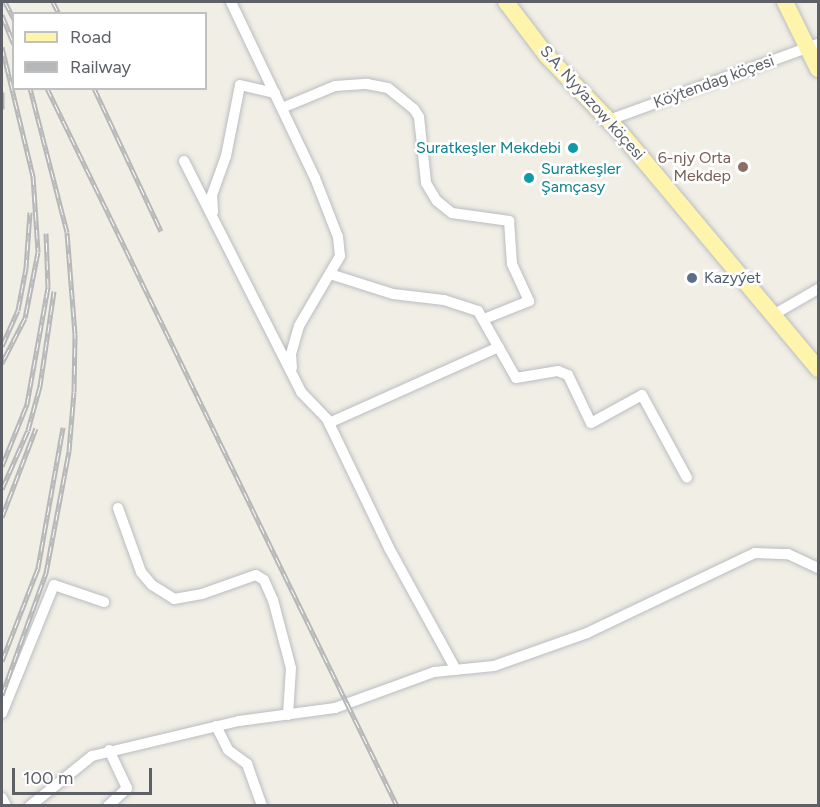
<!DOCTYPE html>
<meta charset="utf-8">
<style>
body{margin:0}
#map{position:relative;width:820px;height:807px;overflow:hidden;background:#f0eee5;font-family:Figtree,sans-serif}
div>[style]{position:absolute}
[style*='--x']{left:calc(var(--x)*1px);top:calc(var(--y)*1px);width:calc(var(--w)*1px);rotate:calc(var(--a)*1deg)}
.roads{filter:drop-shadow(0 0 2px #babdc2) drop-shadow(0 0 2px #babdc2)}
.minor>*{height:10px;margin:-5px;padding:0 5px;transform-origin:5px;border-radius:5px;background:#fff}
.primary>*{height:16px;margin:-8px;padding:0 8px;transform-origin:8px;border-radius:8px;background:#fff4ab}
.rail>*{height:5px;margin-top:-2.5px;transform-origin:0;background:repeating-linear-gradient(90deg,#fff 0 9px,#b6b7b8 0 18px);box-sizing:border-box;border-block:2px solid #b6b7b8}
.dots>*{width:16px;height:16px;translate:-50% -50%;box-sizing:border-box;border:3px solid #fff;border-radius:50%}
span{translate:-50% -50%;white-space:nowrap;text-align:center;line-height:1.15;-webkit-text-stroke:5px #fff;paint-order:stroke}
.street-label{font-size:16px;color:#5d6167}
.culture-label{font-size:16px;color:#0d838f}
.right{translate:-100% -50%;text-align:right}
.left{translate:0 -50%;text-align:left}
.education-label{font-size:16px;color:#785e54}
.service-label{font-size:16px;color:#4e5e75}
.frame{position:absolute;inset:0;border:3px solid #5d6167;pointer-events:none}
.legend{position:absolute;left:12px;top:12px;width:195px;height:78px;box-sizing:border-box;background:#fff;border:2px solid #bec0c2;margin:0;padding:8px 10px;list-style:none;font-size:18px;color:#5d6167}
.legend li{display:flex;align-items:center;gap:12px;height:30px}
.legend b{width:30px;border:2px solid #bec0c2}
.scale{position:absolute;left:12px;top:768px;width:140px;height:27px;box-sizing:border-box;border:3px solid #5d6167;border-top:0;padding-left:8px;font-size:18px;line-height:21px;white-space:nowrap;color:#5d6167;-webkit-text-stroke:4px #fff;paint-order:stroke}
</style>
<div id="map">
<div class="roads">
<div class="minor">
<i style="--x:231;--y:2;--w:195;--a:64.5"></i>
<i style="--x:315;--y:178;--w:63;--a:68.7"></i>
<i style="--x:338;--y:237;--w:19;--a:84"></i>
<i style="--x:340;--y:256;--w:81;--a:120.4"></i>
<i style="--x:299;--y:326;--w:29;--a:106"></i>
<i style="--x:291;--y:354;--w:14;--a:86"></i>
<i style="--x:282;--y:108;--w:57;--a:-22.5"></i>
<i style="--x:335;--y:86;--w:32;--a:-4"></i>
<i style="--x:367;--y:84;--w:21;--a:11"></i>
<i style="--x:388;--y:88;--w:33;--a:39"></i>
<i style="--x:414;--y:109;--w:9;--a:58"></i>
<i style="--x:419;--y:117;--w:66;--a:83.9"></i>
<i style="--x:426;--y:183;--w:21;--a:59"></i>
<i style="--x:437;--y:201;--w:19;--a:39"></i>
<i style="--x:452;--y:213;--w:58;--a:8"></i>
<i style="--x:509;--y:221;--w:43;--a:86"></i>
<i style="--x:512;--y:264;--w:41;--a:65.3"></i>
<i style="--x:529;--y:301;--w:48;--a:158.2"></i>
<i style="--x:609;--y:120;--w:222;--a:-20"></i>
<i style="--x:184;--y:161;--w:259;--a:63.1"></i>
<i style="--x:301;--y:392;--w:37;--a:46"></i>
<i style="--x:327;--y:419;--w:143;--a:64.3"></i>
<i style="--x:389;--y:548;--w:139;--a:61.2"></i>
<i style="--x:213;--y:212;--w:17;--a:-93"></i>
<i style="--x:212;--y:195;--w:41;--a:-70.3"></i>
<i style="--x:226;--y:156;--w:72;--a:-78.8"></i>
<i style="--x:240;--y:85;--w:36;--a:13"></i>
<i style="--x:330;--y:274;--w:66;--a:17.6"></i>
<i style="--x:393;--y:294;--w:51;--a:6.7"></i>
<i style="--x:444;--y:300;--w:36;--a:18"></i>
<i style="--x:478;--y:311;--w:77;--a:60.4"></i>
<i style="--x:516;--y:378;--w:43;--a:-9.5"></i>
<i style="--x:558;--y:371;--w:11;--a:22"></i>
<i style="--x:568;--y:375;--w:53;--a:64.4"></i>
<i style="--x:591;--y:423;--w:58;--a:-28.8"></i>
<i style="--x:642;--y:395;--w:94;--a:61.5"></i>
<i style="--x:773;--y:315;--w:52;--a:-30"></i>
<i style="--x:329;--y:423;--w:186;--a:-24.1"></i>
<i style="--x:118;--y:508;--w:68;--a:70.2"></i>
<i style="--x:141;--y:572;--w:17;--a:50"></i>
<i style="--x:152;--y:585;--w:26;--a:32"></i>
<i style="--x:174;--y:599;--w:28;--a:-10"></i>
<i style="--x:202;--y:594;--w:57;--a:-19.4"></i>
<i style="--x:256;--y:575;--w:9;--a:32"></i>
<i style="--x:264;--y:580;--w:22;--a:66"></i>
<i style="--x:273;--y:600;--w:70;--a:75.2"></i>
<i style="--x:291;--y:668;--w:47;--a:93.7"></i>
<i style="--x:2;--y:713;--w:138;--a:-67.9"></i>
<i style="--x:54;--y:585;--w:53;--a:18.8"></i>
<i style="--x:216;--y:726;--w:27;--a:63"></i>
<i style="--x:228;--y:750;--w:24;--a:36"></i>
<i style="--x:247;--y:764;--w:45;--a:70.3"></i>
<i style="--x:2;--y:798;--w:9;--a:63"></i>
<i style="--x:30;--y:806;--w:80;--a:-38.9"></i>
<i style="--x:92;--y:756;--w:151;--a:-13.4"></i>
<i style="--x:239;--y:721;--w:97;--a:-7.7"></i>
<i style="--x:335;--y:708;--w:105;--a:-20"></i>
<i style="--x:434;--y:672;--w:60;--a:-5.7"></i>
<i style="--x:494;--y:666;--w:99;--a:-19.5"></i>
<i style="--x:587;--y:633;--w:186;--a:-25.5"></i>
<i style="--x:755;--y:553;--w:33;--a:2"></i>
<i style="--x:788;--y:554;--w:33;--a:25"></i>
<i style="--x:108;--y:806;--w:26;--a:-43"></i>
<i style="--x:127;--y:788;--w:42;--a:-115.3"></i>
</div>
<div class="primary">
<i style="--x:506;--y:2;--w:68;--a:52.8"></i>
<i style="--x:547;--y:56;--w:105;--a:46.2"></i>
<i style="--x:620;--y:132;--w:309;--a:50.1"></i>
<i style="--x:785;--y:2;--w:75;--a:63.8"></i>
</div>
</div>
<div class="rail">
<i style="--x:5;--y:2;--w:19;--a:62"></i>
<i style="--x:53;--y:2;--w:13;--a:63"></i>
<i style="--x:2;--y:15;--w:31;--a:68"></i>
<i style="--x:2;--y:47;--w:133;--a:76.5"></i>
<i style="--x:33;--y:176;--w:76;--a:86.2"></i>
<i style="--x:38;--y:252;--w:67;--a:101.1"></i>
<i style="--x:25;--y:318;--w:51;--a:117.1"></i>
<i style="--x:47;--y:88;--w:799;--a:64.01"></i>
<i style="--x:94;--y:88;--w:158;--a:64.9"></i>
<i style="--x:2;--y:92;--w:17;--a:90"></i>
<i style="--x:2;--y:346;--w:39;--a:-66"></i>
<i style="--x:18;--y:310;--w:43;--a:-79.2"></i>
<i style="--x:26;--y:268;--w:56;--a:-85.9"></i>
<i style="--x:2;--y:466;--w:67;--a:-68"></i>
<i style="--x:27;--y:404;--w:119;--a:-79.8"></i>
<i style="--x:48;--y:287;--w:54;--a:-92.1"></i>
<i style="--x:2;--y:489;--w:64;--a:-66.2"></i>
<i style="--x:28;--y:430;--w:46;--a:-74.7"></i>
<i style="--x:40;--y:386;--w:96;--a:-81.6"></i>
<i style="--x:2;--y:517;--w:95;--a:-69.1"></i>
<i style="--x:2;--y:661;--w:100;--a:-68.8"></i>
<i style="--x:38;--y:568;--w:143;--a:-79.9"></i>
<i style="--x:2;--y:695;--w:130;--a:-70.2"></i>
<i style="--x:46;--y:573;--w:124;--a:-79.3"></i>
<i style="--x:69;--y:451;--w:59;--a:-85.2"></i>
<i style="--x:74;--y:392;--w:58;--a:-89"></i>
<i style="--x:75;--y:334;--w:102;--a:-94.5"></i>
<i style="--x:67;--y:232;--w:149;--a:-104.4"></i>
</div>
<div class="dots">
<i style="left:573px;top:148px;background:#0f9aa8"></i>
<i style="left:743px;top:167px;background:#8d6e63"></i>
<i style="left:529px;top:178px;background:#0f9aa8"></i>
<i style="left:692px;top:278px;background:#5c6f8a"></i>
</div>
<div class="street-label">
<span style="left:714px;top:82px;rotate:-20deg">Köýtendag köçesi</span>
<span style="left:592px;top:103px;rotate:48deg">S.A. Nyýazow köçesi</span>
</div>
<div class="culture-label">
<span class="right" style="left:561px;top:148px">Suratkeşler Mekdebi</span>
<span class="left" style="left:541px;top:178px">Suratkeşler<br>Şamçasy</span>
</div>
<div class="education-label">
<span class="right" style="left:731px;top:167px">6-njy Orta<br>Mekdep</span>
</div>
<div class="service-label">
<span class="left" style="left:704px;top:278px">Kazyýet</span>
</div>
<div class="frame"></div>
<ul class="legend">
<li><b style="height:8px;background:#fff4ab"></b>Road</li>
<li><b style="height:8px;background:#b6b7b8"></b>Railway</li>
</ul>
<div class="scale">100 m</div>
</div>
